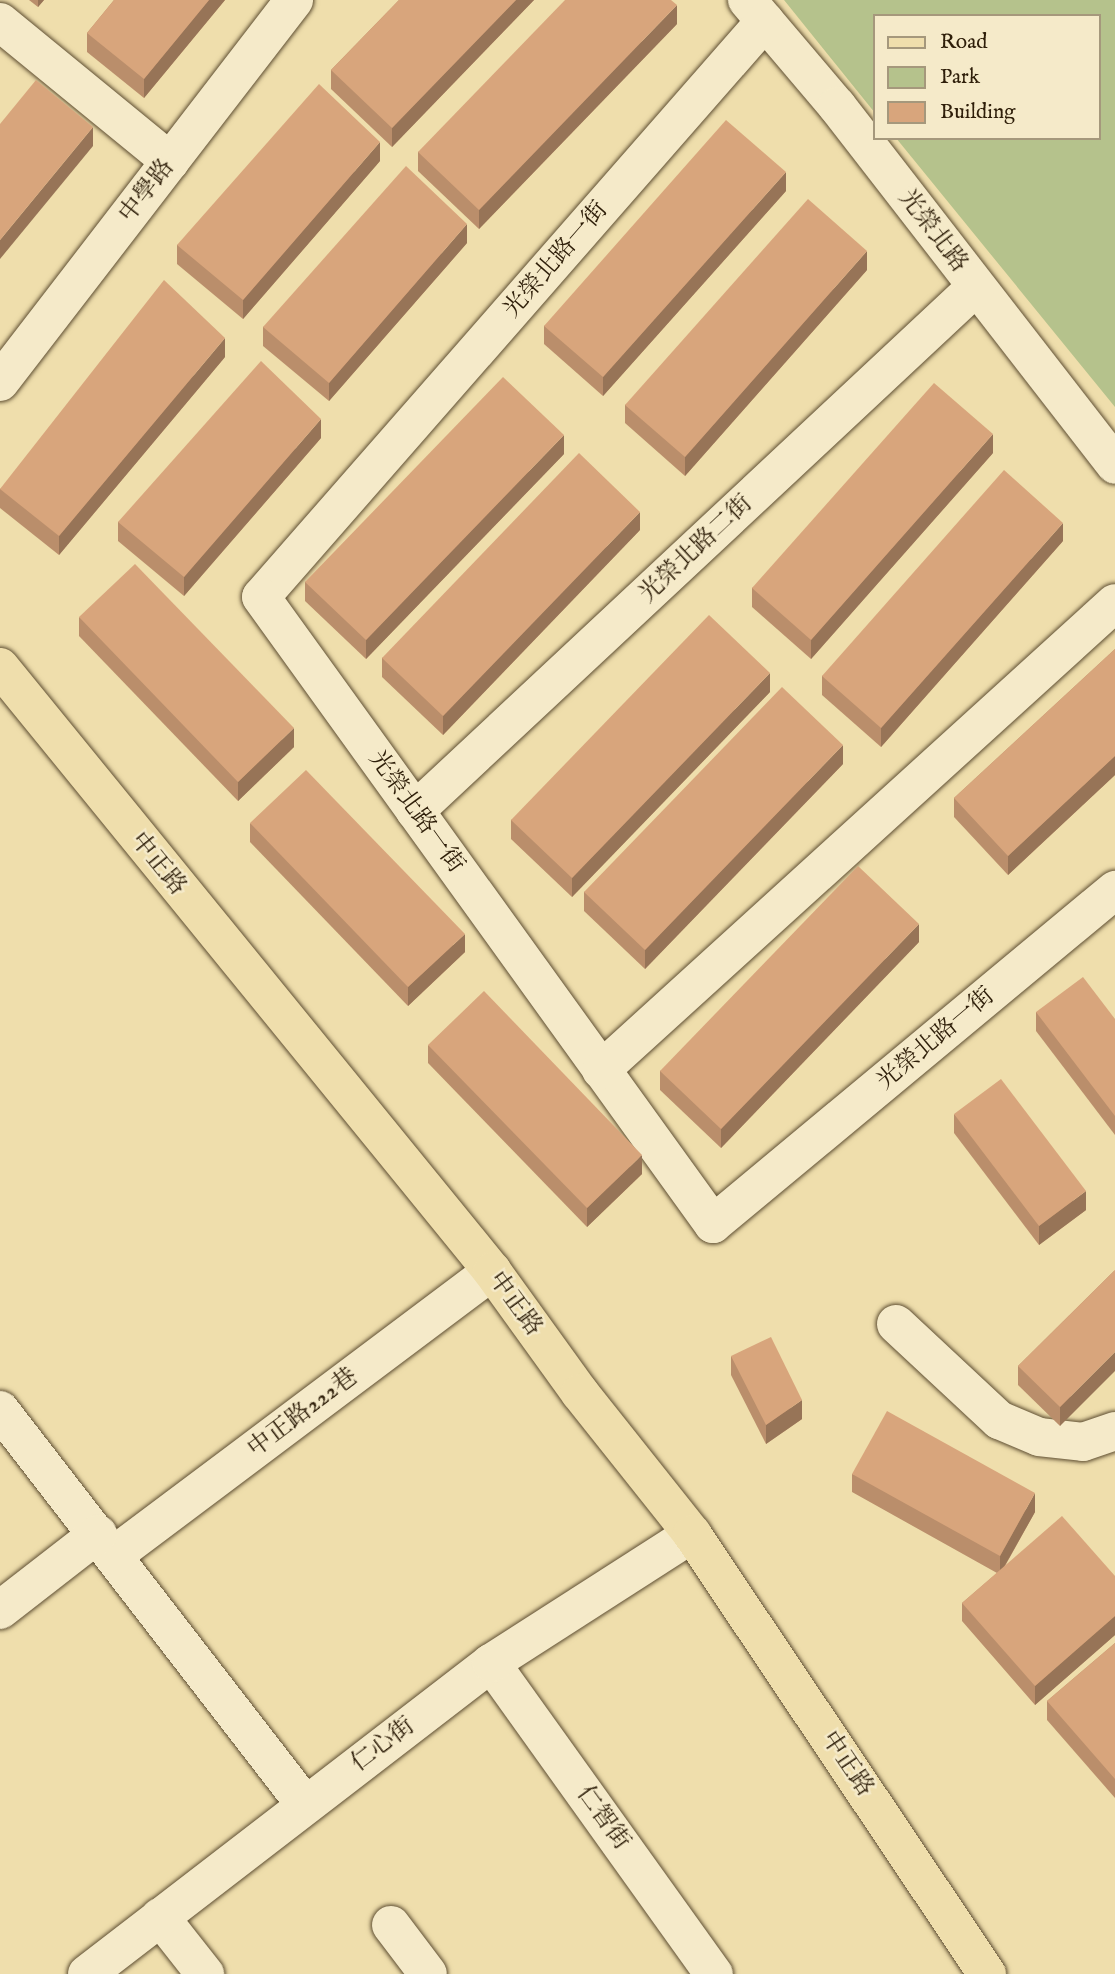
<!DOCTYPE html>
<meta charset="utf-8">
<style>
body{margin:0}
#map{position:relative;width:1115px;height:1974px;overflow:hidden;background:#efdeac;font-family:"IM FELL English","Noto Serif TC",serif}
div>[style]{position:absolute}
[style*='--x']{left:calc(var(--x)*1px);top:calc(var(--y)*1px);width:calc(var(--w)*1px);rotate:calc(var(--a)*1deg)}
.green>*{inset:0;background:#b5c28c}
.roads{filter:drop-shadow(0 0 2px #5e4e32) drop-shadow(0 0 2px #5e4e32)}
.minor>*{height:38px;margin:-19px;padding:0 19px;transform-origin:19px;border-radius:19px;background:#f5eac9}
.major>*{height:38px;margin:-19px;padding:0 19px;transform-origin:19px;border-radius:19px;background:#efdeac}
.wall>*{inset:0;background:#ba8e6b}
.shaded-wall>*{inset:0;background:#977457}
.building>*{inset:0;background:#d8a57c}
span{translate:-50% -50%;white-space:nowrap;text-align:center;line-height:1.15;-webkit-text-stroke:5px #f5eac9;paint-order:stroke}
.street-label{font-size:24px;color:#2e1e09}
.legend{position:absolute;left:873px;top:14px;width:228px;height:126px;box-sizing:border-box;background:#f5eac9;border:2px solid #a5987c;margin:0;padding:9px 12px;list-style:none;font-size:21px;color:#2e1e09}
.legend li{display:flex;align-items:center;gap:14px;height:35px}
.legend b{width:35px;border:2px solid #a5987c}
</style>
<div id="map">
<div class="green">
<i style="clip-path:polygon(784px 0,1115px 0,1115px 407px,896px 138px,1099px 138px,1099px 16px,875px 16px,875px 113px)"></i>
</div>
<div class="roads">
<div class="minor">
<i style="--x:747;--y:0;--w:139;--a:49.7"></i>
<i style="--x:837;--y:106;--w:454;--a:52.2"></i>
<i style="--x:765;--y:21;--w:765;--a:131.19"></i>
<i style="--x:261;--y:597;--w:773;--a:54.21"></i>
<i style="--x:713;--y:1224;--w:523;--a:-39.72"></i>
<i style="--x:0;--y:22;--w:220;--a:39.3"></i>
<i style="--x:0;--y:382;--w:482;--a:-52.4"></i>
<i style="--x:415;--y:811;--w:768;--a:-43.05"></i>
<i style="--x:601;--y:1070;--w:694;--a:-42.26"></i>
<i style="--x:896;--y:1324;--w:141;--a:43"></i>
<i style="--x:999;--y:1420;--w:43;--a:23"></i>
<i style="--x:1039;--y:1437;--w:44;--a:6.5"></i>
<i style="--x:1083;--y:1442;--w:34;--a:-19"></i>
<i style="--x:0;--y:1410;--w:499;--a:52.3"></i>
<i style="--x:114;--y:1555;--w:473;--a:-36.9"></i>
<i style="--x:0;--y:1610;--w:124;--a:-37.8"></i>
<i style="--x:491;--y:1663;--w:383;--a:54.4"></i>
<i style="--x:160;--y:1917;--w:73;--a:51.7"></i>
<i style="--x:391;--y:1925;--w:61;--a:52.9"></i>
<i style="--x:87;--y:1974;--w:510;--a:-37.59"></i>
<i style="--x:491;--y:1663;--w:239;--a:-32.7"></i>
</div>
<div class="major">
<i style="--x:0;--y:667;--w:779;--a:50.83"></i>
<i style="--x:492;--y:1271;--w:150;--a:54.2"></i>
<i style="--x:580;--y:1393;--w:180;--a:51.5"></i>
<i style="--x:692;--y:1534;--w:530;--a:56.16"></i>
</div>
</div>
<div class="wall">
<i style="clip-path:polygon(29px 0,44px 0,38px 7px)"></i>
<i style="clip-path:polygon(114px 0,225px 0,144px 98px,87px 52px,87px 33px)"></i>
<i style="clip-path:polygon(399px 0,534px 0,392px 147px,331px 89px,331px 70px)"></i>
<i style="clip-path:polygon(677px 24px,479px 229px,418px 171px,418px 152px)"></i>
<i style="clip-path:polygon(380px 161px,243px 319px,177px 264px,177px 245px)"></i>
<i style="clip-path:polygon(786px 191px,603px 396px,544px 344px,544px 326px)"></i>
<i style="clip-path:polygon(467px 243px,329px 401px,263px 346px,263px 327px)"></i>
<i style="clip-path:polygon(867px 270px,685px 476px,625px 423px,625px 405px)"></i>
<i style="clip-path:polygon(225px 357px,59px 555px,0 508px,0 489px)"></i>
<i style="clip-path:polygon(321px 438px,184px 596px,118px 541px,118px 522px)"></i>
<i style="clip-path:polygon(993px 453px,811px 659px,752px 607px,752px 588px)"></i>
<i style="clip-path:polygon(564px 454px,366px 659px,305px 601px,305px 582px)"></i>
<i style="clip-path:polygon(640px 530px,443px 735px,382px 677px,382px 658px)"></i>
<i style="clip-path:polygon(1063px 541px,881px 747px,822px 695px,822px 676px)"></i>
<i style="clip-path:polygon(79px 617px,294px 747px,238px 801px,79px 636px)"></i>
<i style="clip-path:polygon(1115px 649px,1115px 775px,1008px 875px,954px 817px,954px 798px)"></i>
<i style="clip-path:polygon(770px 692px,572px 897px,511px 839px,511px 820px)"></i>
<i style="clip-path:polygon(843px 764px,645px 969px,584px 911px,584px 892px)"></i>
<i style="clip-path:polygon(250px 823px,465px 952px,408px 1006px,250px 842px)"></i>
<i style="clip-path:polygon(919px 942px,721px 1148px,660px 1090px,660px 1071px)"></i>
<i style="clip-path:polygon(1036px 1012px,1115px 1019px,1115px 1135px,1036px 1031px)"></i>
<i style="clip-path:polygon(428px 1045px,642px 1174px,587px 1227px,428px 1063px)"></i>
<i style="clip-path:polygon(954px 1114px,1086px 1210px,1039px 1245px,954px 1133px)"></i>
<i style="clip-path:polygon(1115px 1270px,1060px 1426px,1018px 1385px,1018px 1366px)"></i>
<i style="clip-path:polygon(731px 1356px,802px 1419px,766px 1444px,731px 1375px)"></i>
<i style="clip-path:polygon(852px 1474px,1035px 1512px,1005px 1566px,1115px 1576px,1115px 1635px,1035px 1705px,962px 1621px,962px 1603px,997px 1573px,852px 1492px)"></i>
<i style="clip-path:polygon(1115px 1643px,1115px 1798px,1047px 1720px,1047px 1701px)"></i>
</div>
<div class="shaded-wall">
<i style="clip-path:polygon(38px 0,44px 0,38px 7px)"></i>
<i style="clip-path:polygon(209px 0,225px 0,144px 98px,144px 79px)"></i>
<i style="clip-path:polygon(516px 0,534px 0,392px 147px,392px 128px)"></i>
<i style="clip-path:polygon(677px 5px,677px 24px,479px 229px,479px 210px)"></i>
<i style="clip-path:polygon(93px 127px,93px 146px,0 259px,0 240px)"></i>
<i style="clip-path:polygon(380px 142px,380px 161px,243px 319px,243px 300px)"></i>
<i style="clip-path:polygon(786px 172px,786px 191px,603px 396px,603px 377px)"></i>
<i style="clip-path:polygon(467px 224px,467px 243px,329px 401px,329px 383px)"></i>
<i style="clip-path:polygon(867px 251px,867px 270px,685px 476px,685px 457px)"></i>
<i style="clip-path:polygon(225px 338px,225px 357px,59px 555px,59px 536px)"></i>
<i style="clip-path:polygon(321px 419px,321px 438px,184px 596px,184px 577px)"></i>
<i style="clip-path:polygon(993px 434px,993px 453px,811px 659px,811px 640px)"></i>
<i style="clip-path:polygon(564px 435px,564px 454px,366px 659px,366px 640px)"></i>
<i style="clip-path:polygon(640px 512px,640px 530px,443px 735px,443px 716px)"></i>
<i style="clip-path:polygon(1063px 523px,1063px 541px,881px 747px,881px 728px)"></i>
<i style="clip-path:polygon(770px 673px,770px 692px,572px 897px,572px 878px)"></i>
<i style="clip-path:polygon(294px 728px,294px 747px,238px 801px,238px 782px)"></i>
<i style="clip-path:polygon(843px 745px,843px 764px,645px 969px,645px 950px)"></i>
<i style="clip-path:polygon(1115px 756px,1115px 775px,1008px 875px,1008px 856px)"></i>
<i style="clip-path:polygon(919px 924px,919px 942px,721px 1148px,721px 1129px)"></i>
<i style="clip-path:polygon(465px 934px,465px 952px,408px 1006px,408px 987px)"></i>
<i style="clip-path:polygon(642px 1155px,642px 1174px,587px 1227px,587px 1208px)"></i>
<i style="clip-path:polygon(1086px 1191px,1086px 1210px,1039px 1245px,1039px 1226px)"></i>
<i style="clip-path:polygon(1115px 1352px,1115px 1371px,1060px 1426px,1060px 1407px)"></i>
<i style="clip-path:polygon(802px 1400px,802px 1419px,766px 1444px,766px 1425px)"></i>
<i style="clip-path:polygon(1035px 1493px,1035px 1512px,1000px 1574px,1000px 1556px)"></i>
<i style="clip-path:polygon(1115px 1616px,1115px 1635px,1035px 1705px,1035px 1686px)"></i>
</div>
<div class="building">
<i style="clip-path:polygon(114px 0,209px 0,144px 79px,87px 33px)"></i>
<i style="clip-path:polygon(399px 0,516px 0,392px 128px,331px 70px)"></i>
<i style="clip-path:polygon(565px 0,671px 0,677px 5px,479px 210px,418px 152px)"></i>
<i style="clip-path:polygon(36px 80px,93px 127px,0 240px,0 124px)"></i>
<i style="clip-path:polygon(319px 84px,380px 142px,243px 300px,177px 245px)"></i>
<i style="clip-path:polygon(726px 120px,786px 172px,603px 377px,544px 326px)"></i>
<i style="clip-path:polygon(406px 166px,467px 224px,329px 383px,263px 327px)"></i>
<i style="clip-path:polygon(808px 199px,867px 251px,685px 457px,625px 405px)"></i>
<i style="clip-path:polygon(164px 280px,225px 338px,59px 536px,0 489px)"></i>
<i style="clip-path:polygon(261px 361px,321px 419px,184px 577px,118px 522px)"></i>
<i style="clip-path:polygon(503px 377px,564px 435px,366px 640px,305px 582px)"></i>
<i style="clip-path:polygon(934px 383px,993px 434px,811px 640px,752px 588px)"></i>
<i style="clip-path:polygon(579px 453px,640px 512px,443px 716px,382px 658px)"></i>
<i style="clip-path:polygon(1004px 470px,1063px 523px,881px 728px,822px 676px)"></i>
<i style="clip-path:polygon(135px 564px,294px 728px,238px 782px,79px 617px)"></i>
<i style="clip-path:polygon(709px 615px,770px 673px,572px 878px,511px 820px)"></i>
<i style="clip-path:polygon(1115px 649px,1115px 756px,1008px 856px,954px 798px)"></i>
<i style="clip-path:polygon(782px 687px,843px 745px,645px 950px,584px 892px)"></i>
<i style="clip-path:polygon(306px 770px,465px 934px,408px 987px,250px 823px)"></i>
<i style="clip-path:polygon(858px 866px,919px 924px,721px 1129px,660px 1071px)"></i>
<i style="clip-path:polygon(1083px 977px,1115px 1019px,1115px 1116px,1036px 1012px)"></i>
<i style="clip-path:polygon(484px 991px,642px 1155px,587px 1208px,428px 1045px)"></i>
<i style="clip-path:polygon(1001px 1079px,1086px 1191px,1039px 1226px,954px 1114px)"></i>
<i style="clip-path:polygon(1115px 1270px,1115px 1352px,1060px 1407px,1018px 1366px)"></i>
<i style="clip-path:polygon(771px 1337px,802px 1400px,766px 1425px,731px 1356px)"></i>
<i style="clip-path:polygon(887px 1411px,1035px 1493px,1000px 1556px,852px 1474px)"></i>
<i style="clip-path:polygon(1062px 1516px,1115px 1576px,1115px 1616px,1035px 1686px,962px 1603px)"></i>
<i style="clip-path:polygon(1115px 1643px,1115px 1779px,1047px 1701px)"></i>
</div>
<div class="street-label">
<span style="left:147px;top:191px;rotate:-52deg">中學路</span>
<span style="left:933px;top:231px;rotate:53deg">光榮北路</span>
<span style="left:556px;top:260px;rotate:-49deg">光榮北路一街</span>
<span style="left:696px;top:549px;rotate:-43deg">光榮北路二街</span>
<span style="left:416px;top:812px;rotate:54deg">光榮北路一街</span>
<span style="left:158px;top:864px;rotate:51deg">中正路</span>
<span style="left:936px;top:1039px;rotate:-40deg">光榮北路一街</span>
<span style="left:515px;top:1304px;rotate:54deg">中正路</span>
<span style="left:303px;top:1413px;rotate:-37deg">中正路222巷</span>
<span style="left:383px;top:1745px;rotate:-37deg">仁心街</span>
<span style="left:847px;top:1764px;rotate:56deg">中正路</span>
<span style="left:603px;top:1818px;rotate:54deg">仁智街</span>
</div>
<ul class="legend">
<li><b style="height:9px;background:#efdeac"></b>Road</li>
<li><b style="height:19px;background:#b5c28c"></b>Park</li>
<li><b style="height:19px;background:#d8a57c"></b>Building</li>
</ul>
</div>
